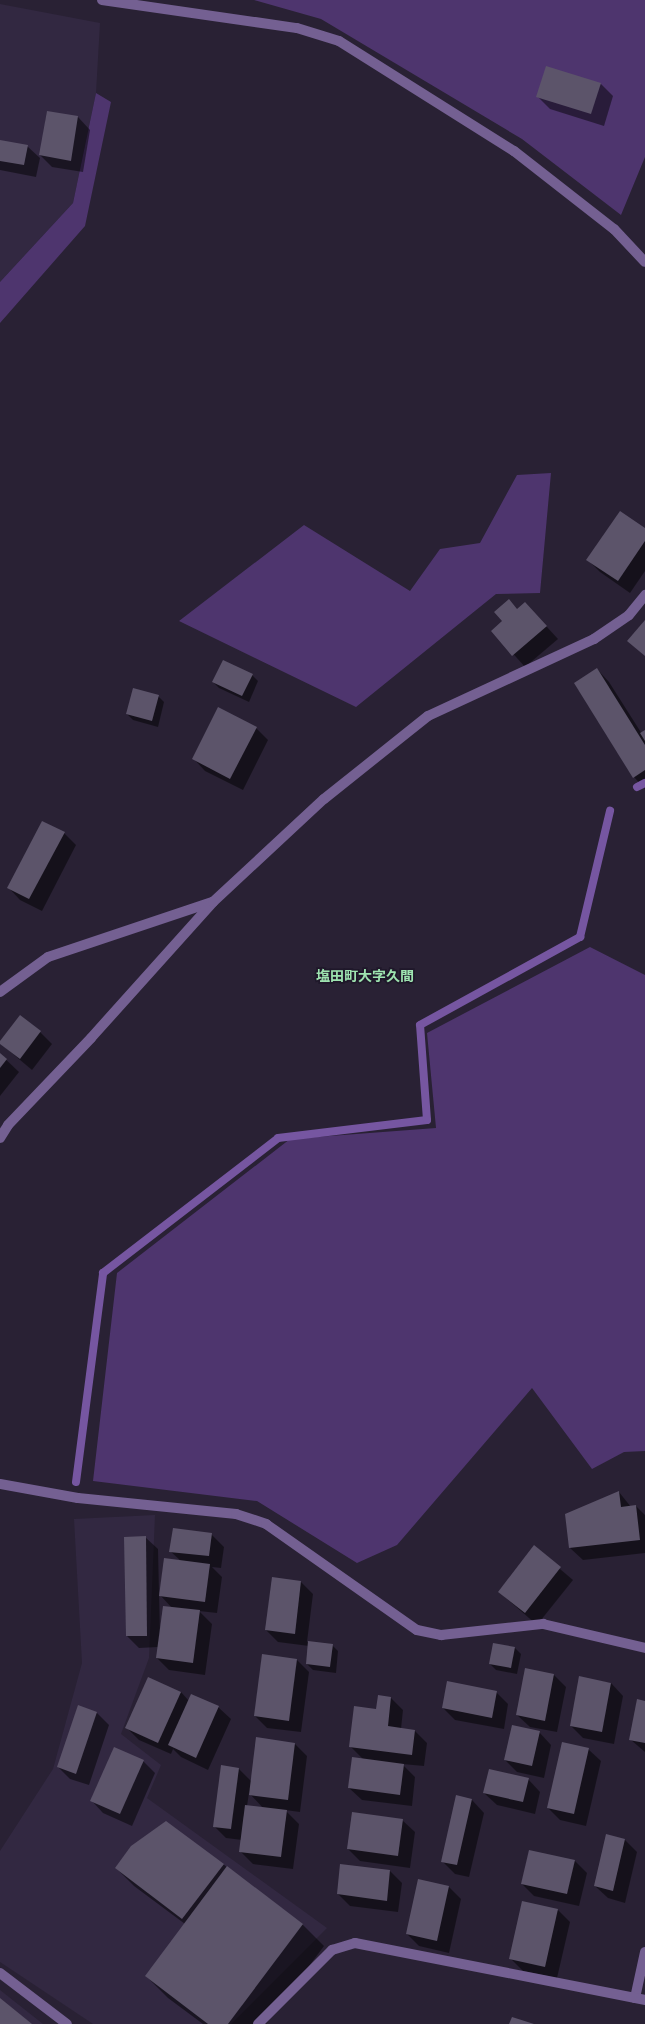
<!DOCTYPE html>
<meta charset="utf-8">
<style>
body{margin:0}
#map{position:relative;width:645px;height:2024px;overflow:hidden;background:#292134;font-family:"Sofia Sans Condensed","Noto Sans JP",sans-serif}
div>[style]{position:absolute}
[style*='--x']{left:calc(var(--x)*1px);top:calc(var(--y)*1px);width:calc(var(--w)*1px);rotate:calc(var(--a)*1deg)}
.built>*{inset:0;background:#322841}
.green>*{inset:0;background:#4e356e}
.shadow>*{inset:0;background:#0007}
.stream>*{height:8px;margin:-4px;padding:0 4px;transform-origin:4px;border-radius:4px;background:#7656a1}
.building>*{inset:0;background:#5c546a}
.street>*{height:10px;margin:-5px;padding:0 5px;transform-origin:5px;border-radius:5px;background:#746092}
span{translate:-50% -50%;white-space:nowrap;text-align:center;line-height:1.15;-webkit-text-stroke:3.5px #1f182a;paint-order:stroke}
.quarter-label{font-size:14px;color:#9ee3b0;font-weight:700}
</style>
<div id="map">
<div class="built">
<i style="clip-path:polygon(0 4px,100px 23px,96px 93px,73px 203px,0 282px)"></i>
<i style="clip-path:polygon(155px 1515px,149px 1658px,121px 1734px,161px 1765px,147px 1798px,327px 1928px,231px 2024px,93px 2024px,0 1962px,0 1851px,53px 1769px,82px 1663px,74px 1519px)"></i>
<i style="clip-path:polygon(0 1990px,43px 2024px,0 2024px)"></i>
</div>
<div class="green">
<i style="clip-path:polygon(254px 0,645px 0,645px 157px,621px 215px,522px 139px,321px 19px)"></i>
<i style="clip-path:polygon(96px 93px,111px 102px,85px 226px,0 323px,0 282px,73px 203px)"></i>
<i style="clip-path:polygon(551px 473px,540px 593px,496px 594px,356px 707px,179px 621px,304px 525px,410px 591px,440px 549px,480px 543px,517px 475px)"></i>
<i style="clip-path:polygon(590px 947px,645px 975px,645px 1451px,624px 1452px,592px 1469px,532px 1388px,397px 1545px,357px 1563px,257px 1501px,93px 1481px,117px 1273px,290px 1139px,436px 1128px,427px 1033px)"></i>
</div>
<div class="shadow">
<i style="clip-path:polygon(601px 84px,613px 96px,604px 126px,550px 109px,538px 97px)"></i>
<i style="clip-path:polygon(47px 112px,78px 117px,90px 130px,83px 172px,52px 167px,40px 155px)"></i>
<i style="clip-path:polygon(0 141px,27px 146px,40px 158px,36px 177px,0 170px)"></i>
<i style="clip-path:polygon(645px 529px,645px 571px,630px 593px,600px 572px,588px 560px)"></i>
<i style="clip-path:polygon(525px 603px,558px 639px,525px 667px,493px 631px)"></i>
<i style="clip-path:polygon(597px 669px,609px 682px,642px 734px,645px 732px,645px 789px,634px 777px)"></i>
<i style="clip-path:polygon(252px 675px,258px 681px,249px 702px,219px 688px,213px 682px)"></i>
<i style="clip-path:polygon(158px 696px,164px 702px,158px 727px,133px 720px,127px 714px)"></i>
<i style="clip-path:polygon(256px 728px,268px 740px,243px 790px,205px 771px,193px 758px)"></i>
<i style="clip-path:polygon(64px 833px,76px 845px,42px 911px,20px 900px,8px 887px)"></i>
<i style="clip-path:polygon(40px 1032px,52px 1044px,32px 1070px,0 1043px)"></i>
<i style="clip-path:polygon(0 1054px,19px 1072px,0 1096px)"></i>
<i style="clip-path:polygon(619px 1492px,631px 1507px,636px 1506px,645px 1515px,645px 1553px,583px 1560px,570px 1548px)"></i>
<i style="clip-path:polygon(211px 1534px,224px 1547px,221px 1568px,212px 1567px,222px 1577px,217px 1613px,199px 1611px,212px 1624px,205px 1675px,169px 1670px,157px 1658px,158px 1647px,139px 1648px,127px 1636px,145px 1537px,158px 1549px,160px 1634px,172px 1608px,160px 1595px,181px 1561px,170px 1551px)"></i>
<i style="clip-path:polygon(534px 1547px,573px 1580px,537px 1625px,499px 1592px)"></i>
<i style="clip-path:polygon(273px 1578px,301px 1582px,313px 1594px,307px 1642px,332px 1645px,338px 1651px,336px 1673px,313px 1670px,307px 1664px,309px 1646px,278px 1642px,266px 1630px)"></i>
<i style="clip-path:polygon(494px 1644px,515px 1648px,521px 1654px,517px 1674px,496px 1670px,490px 1664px)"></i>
<i style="clip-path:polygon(263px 1655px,297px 1660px,309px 1672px,301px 1732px,267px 1728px,255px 1716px)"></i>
<i style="clip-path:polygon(554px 1675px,566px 1687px,557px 1732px,530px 1727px,517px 1715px)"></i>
<i style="clip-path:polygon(580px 1678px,611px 1683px,623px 1696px,614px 1744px,583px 1738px,571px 1726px)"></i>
<i style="clip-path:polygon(181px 1692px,189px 1701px,218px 1707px,231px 1719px,208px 1770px,181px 1757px,173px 1749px,171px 1754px,139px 1740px,127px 1728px)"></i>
<i style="clip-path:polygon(496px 1692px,508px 1704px,504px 1729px,455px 1720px,443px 1708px)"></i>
<i style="clip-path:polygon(378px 1696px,391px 1698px,403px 1710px,401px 1729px,415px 1731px,427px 1743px,424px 1766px,402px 1764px,415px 1777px,412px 1806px,362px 1800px,349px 1788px,364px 1760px,350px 1746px,377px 1710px)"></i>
<i style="clip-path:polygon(645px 1702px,645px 1752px,631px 1740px)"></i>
<i style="clip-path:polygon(78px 1707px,97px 1713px,109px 1725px,89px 1785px,70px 1779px,58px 1767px)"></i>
<i style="clip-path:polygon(539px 1732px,551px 1745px,544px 1778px,517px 1772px,505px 1760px)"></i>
<i style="clip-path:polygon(evenodd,295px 1744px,307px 1756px,300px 1812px,285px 1810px,299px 1824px,293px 1869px,253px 1864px,240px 1851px,242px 1840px,226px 1838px,214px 1826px,238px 1768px,252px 1782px,295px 1744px,249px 1793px,264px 1809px,247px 1806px,249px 1793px)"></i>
<i style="clip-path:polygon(588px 1749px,601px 1761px,586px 1826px,560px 1820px,548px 1808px)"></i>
<i style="clip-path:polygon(143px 1761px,155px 1773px,132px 1826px,103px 1813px,91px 1800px)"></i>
<i style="clip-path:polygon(528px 1779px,540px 1792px,535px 1814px,497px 1805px,484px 1793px)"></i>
<i style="clip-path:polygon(457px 1797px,472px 1800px,484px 1813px,469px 1877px,455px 1874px,442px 1861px)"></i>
<i style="clip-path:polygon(402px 1820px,415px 1832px,410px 1868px,360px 1861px,348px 1849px)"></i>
<i style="clip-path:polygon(607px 1835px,625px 1840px,637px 1852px,625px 1903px,608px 1898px,595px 1886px)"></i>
<i style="clip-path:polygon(575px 1861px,587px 1873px,579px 1906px,534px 1896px,522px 1884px)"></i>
<i style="clip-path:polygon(223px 1864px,303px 1925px,324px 1946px,266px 2024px,203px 2024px,168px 1998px,146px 1976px,185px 1924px,134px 1886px,116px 1868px)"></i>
<i style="clip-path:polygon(341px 1865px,390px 1871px,402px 1883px,398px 1912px,350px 1906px,338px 1894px)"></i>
<i style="clip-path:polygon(419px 1880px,449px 1887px,461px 1899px,449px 1953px,419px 1946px,407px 1934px)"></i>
<i style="clip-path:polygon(558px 1910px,570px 1922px,557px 1978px,523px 1971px,510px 1958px)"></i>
</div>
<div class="stream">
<i style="--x:637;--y:787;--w:9;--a:-27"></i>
<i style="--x:76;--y:1482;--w:211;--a:-82.6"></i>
<i style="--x:103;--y:1273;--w:221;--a:-37.6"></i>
<i style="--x:278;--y:1138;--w:150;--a:-6.9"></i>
<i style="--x:427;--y:1120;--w:95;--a:-94.2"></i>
<i style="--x:420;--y:1025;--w:183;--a:-28.8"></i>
<i style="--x:580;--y:937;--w:130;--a:-76.6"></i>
</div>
<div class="building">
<i style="clip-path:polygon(546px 66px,601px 83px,591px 114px,536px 97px)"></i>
<i style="clip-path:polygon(47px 111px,78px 116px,71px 161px,39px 155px)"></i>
<i style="clip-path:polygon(0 140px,28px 145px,24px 165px,0 161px)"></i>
<i style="clip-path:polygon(620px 511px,645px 528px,645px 541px,618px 581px,586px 560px)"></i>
<i style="clip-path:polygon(509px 599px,517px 609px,525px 602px,547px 626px,512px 656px,491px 631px,502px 621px,494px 612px)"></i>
<i style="clip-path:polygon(645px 620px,645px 656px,627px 641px)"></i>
<i style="clip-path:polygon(223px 660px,253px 674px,242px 696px,212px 682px)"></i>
<i style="clip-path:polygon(597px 668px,645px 745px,645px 770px,633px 778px,574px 683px)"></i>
<i style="clip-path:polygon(133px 688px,159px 695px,152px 721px,126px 714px)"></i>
<i style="clip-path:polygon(218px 707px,257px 727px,230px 779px,192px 759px)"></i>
<i style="clip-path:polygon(645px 730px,645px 741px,640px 733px)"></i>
<i style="clip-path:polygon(42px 821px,65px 832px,29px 899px,7px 888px)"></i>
<i style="clip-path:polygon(20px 1015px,41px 1031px,20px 1059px,0 1044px,0 1041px)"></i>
<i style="clip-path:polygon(0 1053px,7px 1059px,0 1068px)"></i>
<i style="clip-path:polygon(619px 1491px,621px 1507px,636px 1505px,640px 1540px,569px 1548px,565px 1514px)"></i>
<i style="clip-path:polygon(173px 1528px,212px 1533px,209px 1556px,169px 1552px)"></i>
<i style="clip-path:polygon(146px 1536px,147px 1636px,126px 1636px,124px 1537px)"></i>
<i style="clip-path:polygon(534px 1545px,561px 1567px,525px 1613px,498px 1592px)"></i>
<i style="clip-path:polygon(164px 1558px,210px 1564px,205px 1602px,159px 1596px)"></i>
<i style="clip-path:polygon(272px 1577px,301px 1581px,295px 1634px,265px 1630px)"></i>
<i style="clip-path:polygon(163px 1606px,200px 1610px,193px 1663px,156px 1658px)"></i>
<i style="clip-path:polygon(308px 1641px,333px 1644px,330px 1667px,306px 1664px)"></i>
<i style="clip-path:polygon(493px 1643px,515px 1647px,511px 1668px,489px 1664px)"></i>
<i style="clip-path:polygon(262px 1654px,297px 1659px,289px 1721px,254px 1716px)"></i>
<i style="clip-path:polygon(525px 1668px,554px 1674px,545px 1721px,516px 1715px)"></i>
<i style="clip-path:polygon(579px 1676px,611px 1683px,602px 1732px,570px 1726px)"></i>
<i style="clip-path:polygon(148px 1677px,181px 1692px,158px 1743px,125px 1728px)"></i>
<i style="clip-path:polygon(447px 1681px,497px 1691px,492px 1718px,442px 1708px)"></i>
<i style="clip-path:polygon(191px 1694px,219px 1706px,196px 1758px,168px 1745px)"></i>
<i style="clip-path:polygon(378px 1695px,391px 1697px,388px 1726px,415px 1730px,412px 1755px,349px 1747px,354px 1706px,376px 1709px)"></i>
<i style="clip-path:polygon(637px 1699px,645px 1701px,645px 1743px,629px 1740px)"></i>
<i style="clip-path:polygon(78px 1705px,97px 1712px,76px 1774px,57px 1767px)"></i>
<i style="clip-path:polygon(512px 1725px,540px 1731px,532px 1766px,504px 1760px)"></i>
<i style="clip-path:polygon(256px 1737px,295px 1743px,288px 1800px,249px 1795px)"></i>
<i style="clip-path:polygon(562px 1742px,589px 1748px,574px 1814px,547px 1808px)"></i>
<i style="clip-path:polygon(114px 1747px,144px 1760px,120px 1814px,90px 1801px)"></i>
<i style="clip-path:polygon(352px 1757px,404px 1764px,400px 1795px,348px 1788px)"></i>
<i style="clip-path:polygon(221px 1765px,239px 1768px,231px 1829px,213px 1827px)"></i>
<i style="clip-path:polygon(489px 1769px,529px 1778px,523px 1802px,483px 1793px)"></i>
<i style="clip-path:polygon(456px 1795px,472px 1799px,457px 1865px,441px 1862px)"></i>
<i style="clip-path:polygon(245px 1805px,287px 1810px,281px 1857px,239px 1852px)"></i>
<i style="clip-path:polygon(352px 1812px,403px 1819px,398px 1856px,347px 1849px)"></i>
<i style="clip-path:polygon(166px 1821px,224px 1864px,182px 1919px,115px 1868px,131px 1846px)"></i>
<i style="clip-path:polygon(606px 1834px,625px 1839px,613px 1891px,594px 1886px)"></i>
<i style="clip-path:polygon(529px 1850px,575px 1860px,567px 1894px,521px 1884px)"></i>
<i style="clip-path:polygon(340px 1864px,390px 1870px,387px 1901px,337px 1894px)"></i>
<i style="clip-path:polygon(227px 1866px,303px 1924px,228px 2024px,208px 2024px,145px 1976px)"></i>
<i style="clip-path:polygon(418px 1879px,449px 1886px,437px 1941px,406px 1934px)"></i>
<i style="clip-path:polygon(522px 1901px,558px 1909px,545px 1967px,509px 1959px)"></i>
<i style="clip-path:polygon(0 1998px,32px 2024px,0 2024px)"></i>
<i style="clip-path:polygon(512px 2017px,534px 2024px,509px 2024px)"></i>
</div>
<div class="street">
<i style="--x:102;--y:0;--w:197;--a:8.2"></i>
<i style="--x:297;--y:28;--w:44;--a:17.2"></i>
<i style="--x:339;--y:41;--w:207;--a:32.2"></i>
<i style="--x:514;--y:151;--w:127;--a:38"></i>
<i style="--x:614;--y:229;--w:45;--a:46.8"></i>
<i style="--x:0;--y:992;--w:59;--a:-36.1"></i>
<i style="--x:48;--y:957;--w:173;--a:-18.5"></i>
<i style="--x:0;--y:1138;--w:15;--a:-58"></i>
<i style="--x:8;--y:1125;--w:120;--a:-46.3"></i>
<i style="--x:91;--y:1038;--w:183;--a:-48.1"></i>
<i style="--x:213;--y:902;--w:151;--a:-42.9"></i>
<i style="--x:324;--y:799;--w:133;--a:-38.6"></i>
<i style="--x:428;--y:716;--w:183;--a:-24.9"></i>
<i style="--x:594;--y:639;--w:42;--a:-34.4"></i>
<i style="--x:629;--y:615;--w:26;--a:-51"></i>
<i style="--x:0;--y:1484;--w:79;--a:10.2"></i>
<i style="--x:78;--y:1498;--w:159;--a:5.8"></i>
<i style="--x:236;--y:1514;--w:32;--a:18"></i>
<i style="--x:266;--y:1524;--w:184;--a:35.1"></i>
<i style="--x:417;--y:1630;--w:25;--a:12"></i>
<i style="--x:441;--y:1635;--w:103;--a:-6.2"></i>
<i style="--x:543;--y:1624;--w:105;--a:13.2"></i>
<i style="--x:0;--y:1973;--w:84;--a:37.3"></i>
<i style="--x:635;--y:1998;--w:47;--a:-77.7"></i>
<i style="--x:258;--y:2024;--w:105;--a:-45"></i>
<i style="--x:332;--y:1950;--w:24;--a:-17"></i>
<i style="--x:355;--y:1943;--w:296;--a:11.1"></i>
</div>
<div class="quarter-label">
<span style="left:365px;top:977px">塩田町大字久間</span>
</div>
</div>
